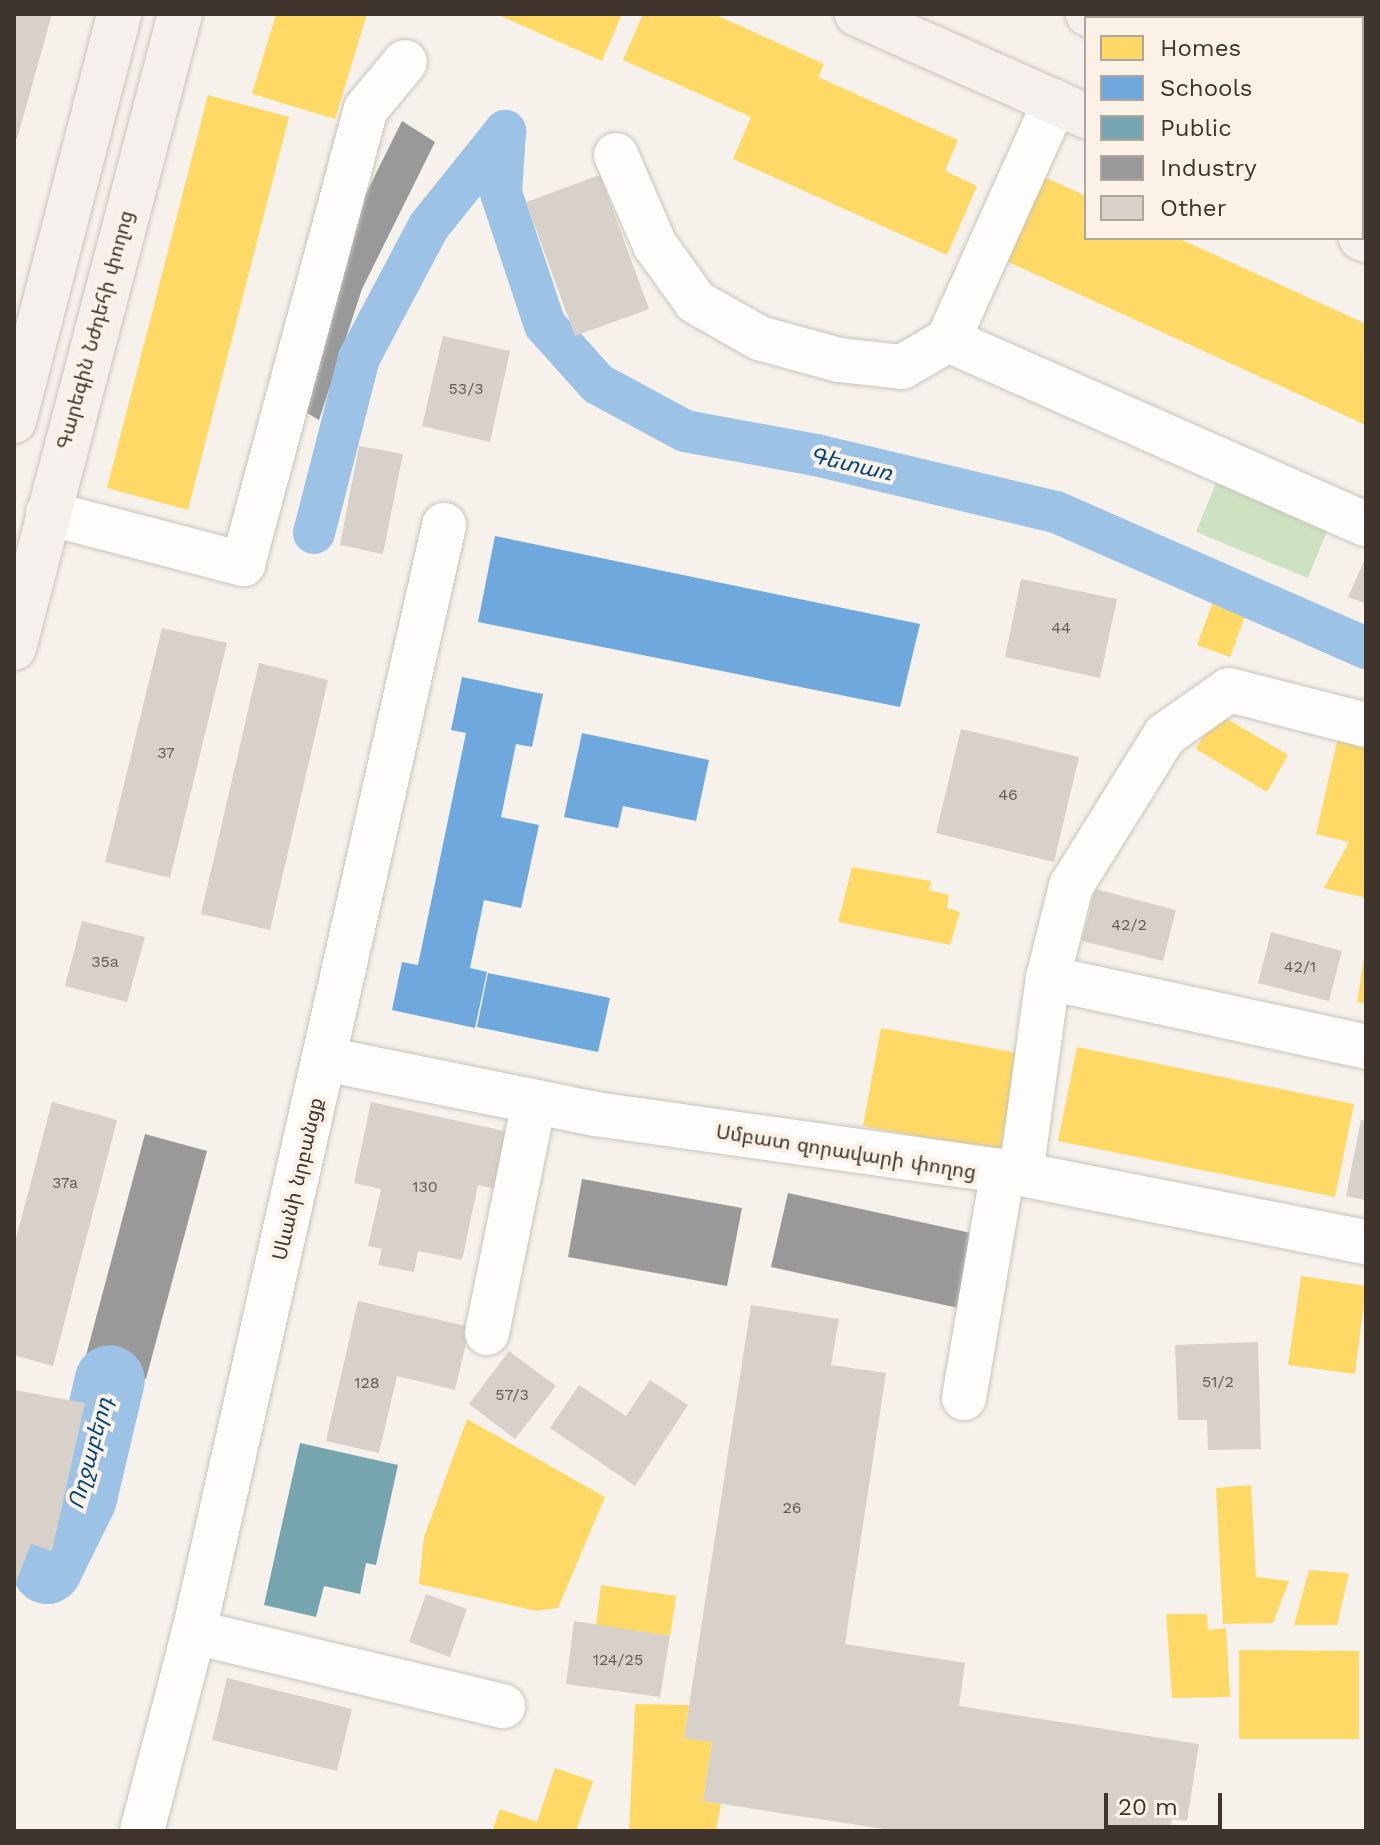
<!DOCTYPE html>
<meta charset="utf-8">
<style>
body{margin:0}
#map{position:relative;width:1380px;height:1845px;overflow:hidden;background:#f6f1eb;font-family:"Work Sans","Noto Sans Armenian",sans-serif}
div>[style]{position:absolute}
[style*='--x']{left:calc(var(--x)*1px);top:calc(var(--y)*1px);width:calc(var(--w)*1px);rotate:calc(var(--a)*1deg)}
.green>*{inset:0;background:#cce2c1}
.homes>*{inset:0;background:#ffd966}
.schools>*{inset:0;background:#6fa8dc}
.public>*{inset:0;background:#76a5af}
.industry>*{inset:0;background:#999}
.canal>*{height:42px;margin:-21px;padding:0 21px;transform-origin:21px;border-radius:21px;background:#9cc3e5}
.river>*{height:70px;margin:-35px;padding:0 35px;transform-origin:35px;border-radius:35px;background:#9cc3e5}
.building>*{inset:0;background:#d8d1c9}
.roads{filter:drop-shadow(0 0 2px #c9c3bc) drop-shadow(0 0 2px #c9c3bc)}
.minor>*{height:44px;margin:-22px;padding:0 22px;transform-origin:22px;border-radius:22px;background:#fefdfc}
.major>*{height:44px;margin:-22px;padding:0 22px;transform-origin:22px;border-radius:22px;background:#f6f0ed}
span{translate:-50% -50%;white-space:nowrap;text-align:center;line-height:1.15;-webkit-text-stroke:8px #fbf1e7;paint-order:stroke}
.number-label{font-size:16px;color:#655c53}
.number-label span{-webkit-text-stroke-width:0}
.street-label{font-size:20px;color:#3f352c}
.water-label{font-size:22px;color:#004776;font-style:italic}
.frame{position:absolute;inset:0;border:16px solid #3f352c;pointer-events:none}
.legend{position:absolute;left:1084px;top:16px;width:280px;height:224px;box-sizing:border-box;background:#fbf1e7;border:2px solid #b0a69c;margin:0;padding:10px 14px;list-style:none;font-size:24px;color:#3f352c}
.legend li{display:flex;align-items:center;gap:16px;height:40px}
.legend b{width:40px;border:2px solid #b0a69c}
.scale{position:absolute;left:1104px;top:1793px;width:118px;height:36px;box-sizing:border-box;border:4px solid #3f352c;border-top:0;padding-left:10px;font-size:24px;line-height:28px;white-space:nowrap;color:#3f352c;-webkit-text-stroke:6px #fbf1e7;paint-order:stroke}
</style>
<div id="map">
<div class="green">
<i style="clip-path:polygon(1221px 471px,1333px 516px,1308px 578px,1196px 532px)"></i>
</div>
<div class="homes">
<i style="clip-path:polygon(276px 14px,367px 14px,335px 119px,252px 94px)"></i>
<i style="clip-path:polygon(496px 14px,622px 14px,602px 61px)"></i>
<i style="clip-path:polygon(643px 14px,714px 14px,824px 64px,818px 77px,958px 140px,945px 171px,977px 186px,947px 255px,733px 159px,751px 117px,623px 60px)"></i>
<i style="clip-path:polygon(208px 95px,289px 117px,188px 510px,107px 488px)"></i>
<i style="clip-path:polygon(1044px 177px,1086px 196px,1086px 238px,1178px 238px,1366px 324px,1366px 425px,1006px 261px)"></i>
<i style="clip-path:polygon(1214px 599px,1247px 611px,1230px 657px,1197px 645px)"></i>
<i style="clip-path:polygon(1217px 713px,1288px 755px,1267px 792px,1196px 749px)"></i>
<i style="clip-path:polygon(1338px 737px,1366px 744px,1366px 898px,1324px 888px,1349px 842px,1316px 834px)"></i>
<i style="clip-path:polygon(852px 867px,931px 881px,929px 890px,949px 895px,947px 908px,960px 912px,950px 945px,838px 922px)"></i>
<i style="clip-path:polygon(1364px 958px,1366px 958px,1366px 1004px,1357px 1002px)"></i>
<i style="clip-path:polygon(881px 1028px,1018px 1053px,1000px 1151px,863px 1126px)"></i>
<i style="clip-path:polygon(1077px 1047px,1354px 1104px,1335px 1197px,1058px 1141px)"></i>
<i style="clip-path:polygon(1301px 1276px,1366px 1286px,1355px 1374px,1288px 1365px)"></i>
<i style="clip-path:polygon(467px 1419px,605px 1497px,558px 1608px,536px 1611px,419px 1584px,424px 1537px)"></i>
<i style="clip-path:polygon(1251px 1485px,1256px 1577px,1289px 1581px,1273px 1623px,1223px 1624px,1216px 1488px)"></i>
<i style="clip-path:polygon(1309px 1570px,1349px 1573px,1337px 1625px,1294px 1625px)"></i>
<i style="clip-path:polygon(601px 1585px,676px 1596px,670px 1636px,596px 1626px)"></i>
<i style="clip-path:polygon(1166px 1614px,1207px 1614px,1208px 1630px,1226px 1628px,1230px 1697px,1172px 1698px)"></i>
<i style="clip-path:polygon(1239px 1650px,1359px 1651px,1359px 1739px,1239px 1739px)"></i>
<i style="clip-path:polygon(635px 1704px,689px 1705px,684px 1738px,712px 1742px,703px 1801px,721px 1804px,716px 1831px,629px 1831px)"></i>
<i style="clip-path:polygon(555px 1768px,593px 1781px,576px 1831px,492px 1831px,500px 1809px,537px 1822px)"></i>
</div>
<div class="schools">
<i style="clip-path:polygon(495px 536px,920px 624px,900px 707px,478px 622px)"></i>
<i style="clip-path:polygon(462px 677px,543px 694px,532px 747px,516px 744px,501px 817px,539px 825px,521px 908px,484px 900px,470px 968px,487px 972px,475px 1028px,392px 1010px,402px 962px,418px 965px,466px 733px,451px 730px)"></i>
<i style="clip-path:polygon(582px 733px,709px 760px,696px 821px,623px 806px,618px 828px,564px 817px)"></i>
<i style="clip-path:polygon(488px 973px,610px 998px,598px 1052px,477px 1027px)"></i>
</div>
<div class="public">
<i style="clip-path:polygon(300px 1443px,398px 1465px,376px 1565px,366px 1563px,360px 1594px,324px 1586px,316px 1617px,264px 1605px)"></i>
</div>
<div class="industry">
<i style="clip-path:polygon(402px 121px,435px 142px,362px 289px,319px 420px,290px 403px,327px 272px)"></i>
<i style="clip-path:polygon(145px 1134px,207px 1151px,146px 1379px,84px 1363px)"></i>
<i style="clip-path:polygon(582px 1179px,742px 1208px,727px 1286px,568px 1257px)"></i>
<i style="clip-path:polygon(788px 1193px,980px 1235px,963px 1309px,771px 1267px)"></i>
</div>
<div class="canal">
<i style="--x:505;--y:131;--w:62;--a:93.7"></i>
<i style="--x:501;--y:193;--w:139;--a:71.6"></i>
<i style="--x:545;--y:325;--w:79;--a:48.1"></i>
<i style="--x:598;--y:384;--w:99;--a:28.4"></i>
<i style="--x:685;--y:431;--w:133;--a:10.4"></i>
<i style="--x:816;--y:455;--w:247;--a:13.4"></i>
<i style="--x:1056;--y:512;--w:339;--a:23.7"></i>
<i style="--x:314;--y:533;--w:181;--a:-75.6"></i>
<i style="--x:359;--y:358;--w:149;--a:-62.1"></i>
<i style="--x:429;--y:226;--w:122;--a:-51.3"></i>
</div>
<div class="river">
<i style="--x:47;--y:1569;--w:79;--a:-63.8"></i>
<i style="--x:82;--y:1498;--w:121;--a:-76.7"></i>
</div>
<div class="building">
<i style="clip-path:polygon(14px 14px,52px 14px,17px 139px,14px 139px)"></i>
<i style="clip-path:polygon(600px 175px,649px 309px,575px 336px,526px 202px)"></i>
<i style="clip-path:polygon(443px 336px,510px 351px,490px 442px,422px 426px)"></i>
<i style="clip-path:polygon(359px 446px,403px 454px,383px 554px,340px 545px)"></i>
<i style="clip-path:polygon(1366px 557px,1366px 604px,1348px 597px)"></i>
<i style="clip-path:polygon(1021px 579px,1117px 599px,1100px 678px,1005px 657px)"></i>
<i style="clip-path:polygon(162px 628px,227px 643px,170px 878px,105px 862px)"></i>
<i style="clip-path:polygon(259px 663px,328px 680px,270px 930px,201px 914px)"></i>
<i style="clip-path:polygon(961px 729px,1079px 757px,1054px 862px,936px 833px)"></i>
<i style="clip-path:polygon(1095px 889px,1176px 910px,1163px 961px,1082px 941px)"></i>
<i style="clip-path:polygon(82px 921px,145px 937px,127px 1002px,65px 986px)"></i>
<i style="clip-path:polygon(1271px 932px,1342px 951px,1329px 1001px,1258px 983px)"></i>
<i style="clip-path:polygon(52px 1102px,117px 1120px,53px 1366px,14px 1355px,14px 1246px)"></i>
<i style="clip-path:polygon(371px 1102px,518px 1134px,506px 1191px,478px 1185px,462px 1260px,418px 1251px,414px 1272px,378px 1265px,382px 1249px,368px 1246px,381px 1189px,354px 1183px)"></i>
<i style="clip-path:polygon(1361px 1120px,1366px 1121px,1366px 1200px,1346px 1196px)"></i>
<i style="clip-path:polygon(358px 1301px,470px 1327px,455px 1390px,397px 1376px,379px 1453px,326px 1441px)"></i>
<i style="clip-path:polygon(751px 1305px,839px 1319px,831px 1365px,886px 1373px,845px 1644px,965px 1663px,959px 1706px,1199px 1744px,1187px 1821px,1172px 1819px,1170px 1831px,896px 1831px,703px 1801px,712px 1742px,684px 1738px)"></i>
<i style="clip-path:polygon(1258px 1342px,1261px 1449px,1208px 1450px,1207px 1420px,1178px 1420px,1175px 1345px)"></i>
<i style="clip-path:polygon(509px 1351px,556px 1386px,515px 1439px,469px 1404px)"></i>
<i style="clip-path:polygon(650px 1380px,688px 1405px,635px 1486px,550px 1428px,579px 1385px,626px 1416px)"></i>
<i style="clip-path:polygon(14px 1390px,85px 1403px,52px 1551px,31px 1544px,14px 1587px)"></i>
<i style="clip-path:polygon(426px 1594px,467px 1609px,450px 1657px,409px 1642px)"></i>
<i style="clip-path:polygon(574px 1621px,670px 1636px,660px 1697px,566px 1684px)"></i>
<i style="clip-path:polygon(227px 1678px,352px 1709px,337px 1771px,212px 1740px)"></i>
</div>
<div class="roads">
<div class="minor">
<i style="--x:1256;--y:18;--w:4;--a:-63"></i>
<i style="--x:1362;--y:111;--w:9;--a:-63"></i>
<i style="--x:616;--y:155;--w:98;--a:66.6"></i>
<i style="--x:655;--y:245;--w:70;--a:54.3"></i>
<i style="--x:696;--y:302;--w:73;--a:29.7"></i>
<i style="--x:759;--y:338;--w:83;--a:15.4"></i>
<i style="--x:839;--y:360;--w:63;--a:6.3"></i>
<i style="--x:902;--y:367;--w:53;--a:-30.4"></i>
<i style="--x:948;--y:340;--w:261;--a:-65.8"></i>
<i style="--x:948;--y:340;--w:457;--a:23.8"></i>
<i style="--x:48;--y:513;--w:202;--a:14.7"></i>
<i style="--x:243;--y:564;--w:471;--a:-74.9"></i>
<i style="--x:366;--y:109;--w:61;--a:-50.3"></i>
<i style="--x:1048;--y:978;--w:325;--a:12.2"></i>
<i style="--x:325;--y:1059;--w:277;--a:11.5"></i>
<i style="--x:596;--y:1114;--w:429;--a:8"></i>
<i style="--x:1021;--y:1174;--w:352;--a:11.2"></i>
<i style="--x:1021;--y:1174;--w:198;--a:-82.2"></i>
<i style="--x:1048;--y:978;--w:95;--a:-76"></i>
<i style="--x:1071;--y:886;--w:178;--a:-58.1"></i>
<i style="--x:1165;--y:735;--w:78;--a:-35.1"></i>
<i style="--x:1229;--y:690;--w:141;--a:14.3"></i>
<i style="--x:487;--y:1333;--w:236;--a:-78.5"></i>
<i style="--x:964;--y:1398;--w:225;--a:-80.3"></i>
<i style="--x:194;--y:1632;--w:318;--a:13.5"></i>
<i style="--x:142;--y:1831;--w:206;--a:-75.4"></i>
<i style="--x:194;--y:1632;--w:1135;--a:-77.27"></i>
</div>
<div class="major">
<i style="--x:857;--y:14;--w:251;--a:24"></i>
<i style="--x:1088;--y:14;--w:10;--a:24"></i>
<i style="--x:1362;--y:136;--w:4;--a:27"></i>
<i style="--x:1361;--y:238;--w:5;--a:22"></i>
<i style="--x:14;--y:421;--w:420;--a:-75.5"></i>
<i style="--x:14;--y:648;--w:655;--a:-75.33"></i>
</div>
</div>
<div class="number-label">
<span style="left:466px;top:389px">53/3</span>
<span style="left:1061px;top:628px">44</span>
<span style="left:166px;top:753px">37</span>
<span style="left:1008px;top:795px">46</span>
<span style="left:1129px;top:925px">42/2</span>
<span style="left:105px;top:962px">35a</span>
<span style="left:1300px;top:967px">42/1</span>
<span style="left:65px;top:1183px">37a</span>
<span style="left:425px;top:1187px">130</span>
<span style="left:1218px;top:1382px">51/2</span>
<span style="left:367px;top:1383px">128</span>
<span style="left:512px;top:1395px">57/3</span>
<span style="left:792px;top:1508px">26</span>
<span style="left:618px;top:1660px">124/25</span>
</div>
<div class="street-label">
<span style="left:95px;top:330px;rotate:-75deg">Գարեգին Նժդեհի փողոց</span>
<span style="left:846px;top:1152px;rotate:9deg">Սմբատ զորավարի փողոց</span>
<span style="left:298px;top:1179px;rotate:-77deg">Սևանի նրբանցք</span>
</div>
<div class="water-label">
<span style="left:851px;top:464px;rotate:13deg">Գետառ</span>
<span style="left:90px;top:1453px;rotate:-75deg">Ողջաբերդ</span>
</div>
<div class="frame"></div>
<ul class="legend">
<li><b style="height:22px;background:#ffd966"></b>Homes</li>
<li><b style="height:22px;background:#6fa8dc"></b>Schools</li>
<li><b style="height:22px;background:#76a5af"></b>Public</li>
<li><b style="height:22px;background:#999"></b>Industry</li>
<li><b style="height:22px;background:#d8d1c9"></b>Other</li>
</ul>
<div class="scale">20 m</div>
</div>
